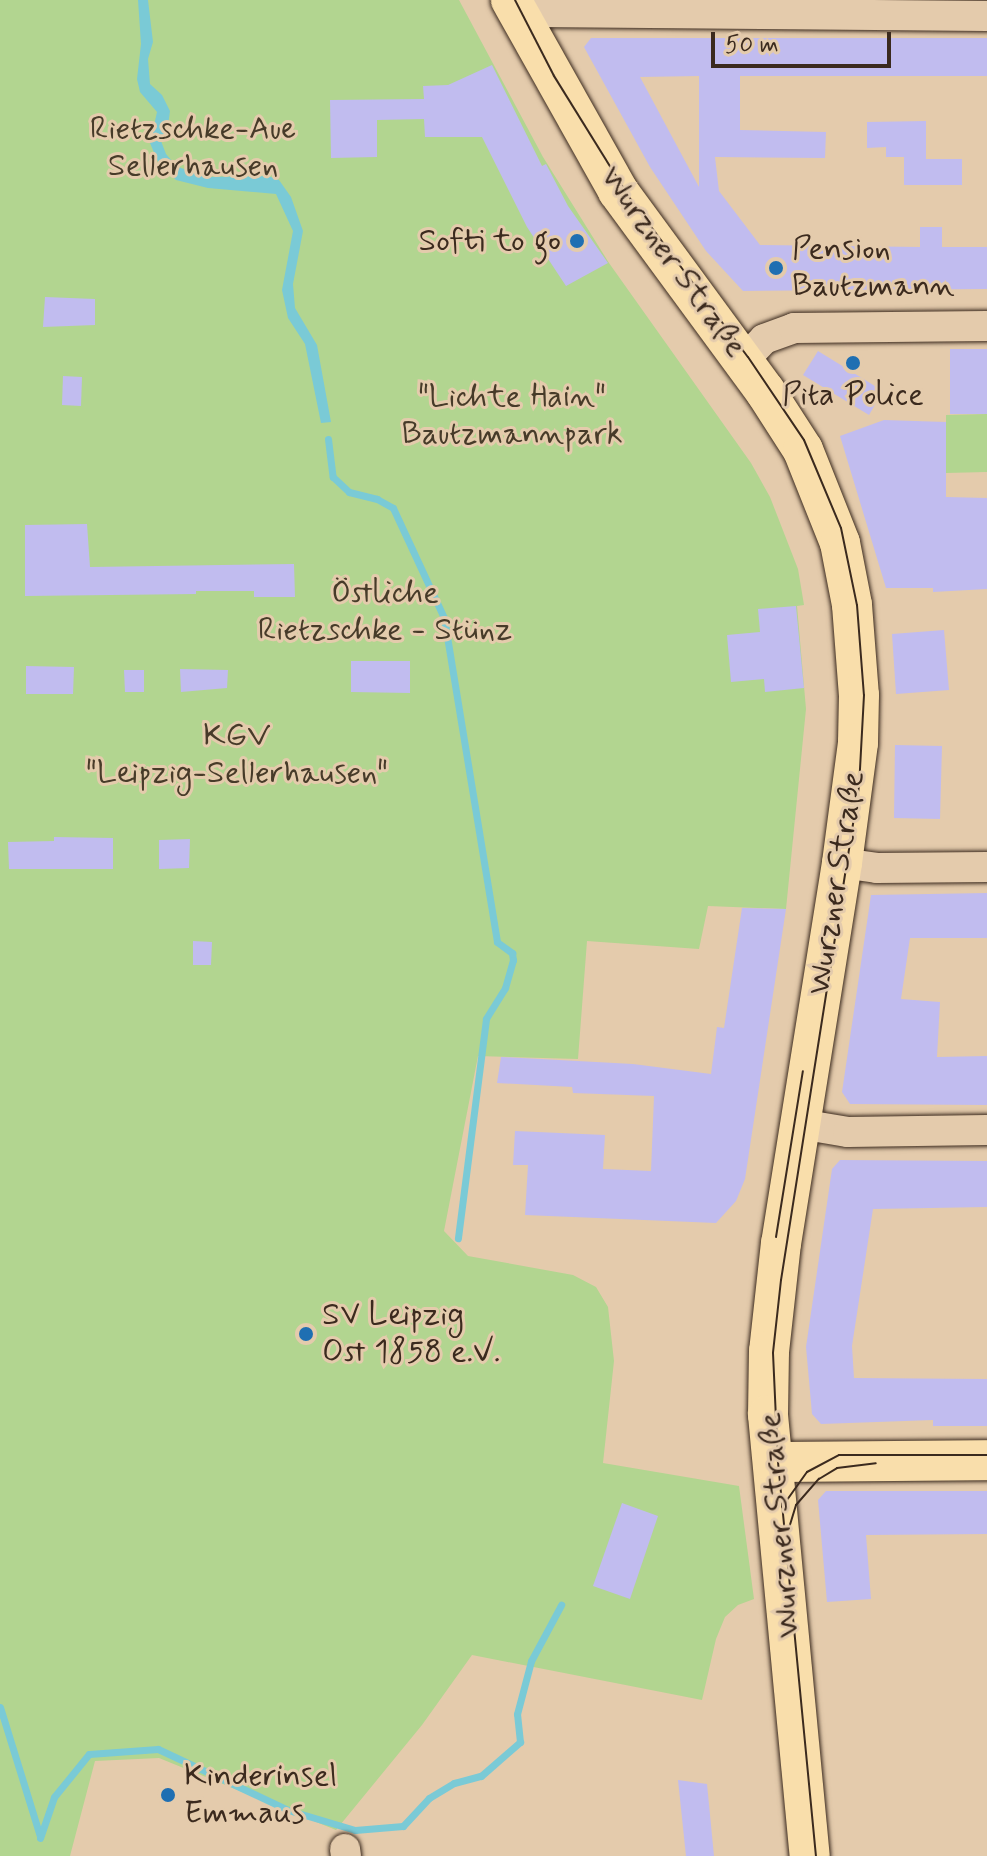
<!DOCTYPE html>
<meta charset="utf-8">
<style>
body{margin:0}
#map{position:relative;width:987px;height:1856px;overflow:hidden;background:#e4cbac;font-family:Mynerve,sans-serif}
div>[style]{position:absolute}
[style*='--x']{left:calc(var(--x)*1px);top:calc(var(--y)*1px);width:calc(var(--w)*1px);rotate:calc(var(--a)*1deg)}
.green>*{inset:0;background:#b2d590}
.water>*{inset:0;background:#7acad6}
.stream>*{height:7px;margin:-3.5px;padding:0 3.5px;transform-origin:3.5px;border-radius:3.5px;background:#7acad6}
.building>*{inset:0;background:#c1bcef}
.roads{filter:drop-shadow(0 0 2px #3b2a1e) drop-shadow(0 0 2px #3b2a1e)}
.minor>*{height:30px;margin:-15px;padding:0 15px;transform-origin:15px;border-radius:15px;background:#e4cbac}
.major>*{height:40px;margin:-20px;padding:0 20px;transform-origin:20px;border-radius:20px;background:#f9deab}
.tram>*{height:2px;margin:-1px;padding:0 1px;transform-origin:1px;border-radius:1px;background:#3b2a1e}
.dots>*{width:22px;height:22px;translate:-50% -50%;box-sizing:border-box;border:4px solid #e4cbac;border-radius:50%}
span{translate:-50% -50%;white-space:nowrap;text-align:center;line-height:1.15;-webkit-text-stroke:6px #e4cbac;paint-order:stroke}
.park-label{font-size:32px;color:#473b29}
.poi-label{font-size:32px;color:#3b2a1e}
.right{translate:-100% -50%;text-align:right}
.left{translate:0 -50%;text-align:left}
.street-label{font-size:32px;color:#3b2a1e}
.scale{position:absolute;left:711px;top:32px;width:180px;height:36px;box-sizing:border-box;border:4px solid #3b2a1e;border-top:0;padding-left:10px;font-size:24px;line-height:28px;white-space:nowrap;color:#3b2a1e;-webkit-text-stroke:6px #e4cbac;paint-order:stroke}
</style>
<div id="map">
<div class="green">
<i style="clip-path:polygon(0 0,459px 0,543px 157px,609px 263px,751px 463px,770px 497px,798px 569px,804px 605px,797px 606px,806px 709px,786px 909px,708px 906px,699px 949px,587px 941px,578px 1059px,478px 1056px,444px 1231px,468px 1256px,573px 1275px,596px 1287px,608px 1307px,614px 1361px,603px 1463px,739px 1486px,754px 1599px,738px 1605px,725px 1617px,716px 1639px,702px 1700px,472px 1655px,422px 1725px,336px 1830px,159px 1758px,95px 1761px,70px 1856px,0 1856px)"></i>
<i style="clip-path:polygon(987px 414px,987px 472px,946px 473px,946px 415px)"></i>
</div>
<div class="water">
<i style="clip-path:polygon(138px 0,148px 0,153px 42px,148px 59px,150px 84px,162px 95px,170px 111px,168px 126px,161px 141px,166px 154px,176px 166px,205px 177px,268px 176px,279px 180px,291px 197px,303px 231px,293px 284px,295px 308px,317px 345px,331px 422px,321px 423px,305px 344px,288px 318px,282px 290px,293px 231px,276px 194px,208px 188px,176px 180px,158px 162px,150px 143px,157px 112px,140px 92px,137px 79px,141px 44px)"></i>
</div>
<div class="stream">
<i style="--x:328;--y:439;--w:38;--a:83"></i>
<i style="--x:333;--y:477;--w:22;--a:43"></i>
<i style="--x:349;--y:492;--w:29;--a:14"></i>
<i style="--x:377;--y:499;--w:18;--a:29"></i>
<i style="--x:393;--y:508;--w:121;--a:65.1"></i>
<i style="--x:444;--y:618;--w:328;--a:80.7"></i>
<i style="--x:497;--y:942;--w:19;--a:36"></i>
<i style="--x:512;--y:953;--w:7;--a:82"></i>
<i style="--x:513;--y:960;--w:29;--a:106"></i>
<i style="--x:505;--y:988;--w:36;--a:122"></i>
<i style="--x:486;--y:1019;--w:221;--a:97.3"></i>
<i style="--x:0;--y:1707;--w:135;--a:72.8"></i>
<i style="--x:40;--y:1838;--w:43;--a:-71.1"></i>
<i style="--x:54;--y:1797;--w:55;--a:-50.9"></i>
<i style="--x:89;--y:1754;--w:69;--a:-4.1"></i>
<i style="--x:158;--y:1749;--w:144;--a:25.1"></i>
<i style="--x:288;--y:1810;--w:70;--a:16.6"></i>
<i style="--x:355;--y:1830;--w:48;--a:-4.8"></i>
<i style="--x:403;--y:1826;--w:38;--a:-47"></i>
<i style="--x:429;--y:1798;--w:29;--a:-31"></i>
<i style="--x:454;--y:1783;--w:28;--a:-15"></i>
<i style="--x:481;--y:1776;--w:52;--a:-41.1"></i>
<i style="--x:520;--y:1742;--w:28;--a:-96"></i>
<i style="--x:517;--y:1714;--w:55;--a:-75.2"></i>
<i style="--x:531;--y:1661;--w:64;--a:-61.8"></i>
</div>
<div class="building">
<i style="clip-path:polygon(evenodd,591px 38px,987px 38px,987px 76px,740px 76px,740px 130px,826px 132px,825px 158px,715px 157px,719px 191px,760px 245px,920px 247px,920px 227px,942px 227px,942px 247px,987px 247px,987px 289px,743px 291px,706px 251px,650px 167px,584px 47px,591px 38px,699px 76px,699px 187px,640px 77px,699px 76px)"></i>
<i style="clip-path:polygon(492px 65px,542px 166px,546px 164px,568px 206px,608px 263px,566px 286px,527px 227px,482px 137px,425px 137px,424px 119px,377px 120px,377px 157px,331px 158px,330px 100px,424px 99px,423px 86px,448px 85px)"></i>
<i style="clip-path:polygon(926px 121px,926px 159px,962px 159px,962px 185px,904px 185px,904px 157px,886px 157px,886px 147px,867px 148px,867px 122px)"></i>
<i style="clip-path:polygon(45px 297px,95px 299px,95px 325px,43px 327px)"></i>
<i style="clip-path:polygon(950px 349px,987px 349px,987px 414px,950px 414px)"></i>
<i style="clip-path:polygon(818px 351px,883px 391px,869px 415px,803px 375px)"></i>
<i style="clip-path:polygon(63px 376px,82px 377px,81px 406px,62px 405px)"></i>
<i style="clip-path:polygon(884px 420px,946px 422px,946px 497px,987px 498px,987px 589px,933px 592px,933px 588px,886px 588px,840px 436px)"></i>
<i style="clip-path:polygon(87px 524px,90px 567px,294px 564px,295px 597px,254px 597px,254px 591px,196px 591px,196px 594px,25px 596px,25px 525px)"></i>
<i style="clip-path:polygon(796px 606px,804px 688px,765px 692px,764px 679px,731px 682px,727px 635px,760px 632px,758px 609px)"></i>
<i style="clip-path:polygon(944px 630px,949px 690px,896px 694px,892px 634px)"></i>
<i style="clip-path:polygon(351px 661px,410px 661px,410px 693px,351px 692px)"></i>
<i style="clip-path:polygon(26px 666px,74px 667px,73px 694px,26px 694px)"></i>
<i style="clip-path:polygon(180px 669px,228px 670px,227px 688px,181px 692px)"></i>
<i style="clip-path:polygon(124px 670px,144px 670px,144px 692px,125px 692px)"></i>
<i style="clip-path:polygon(895px 745px,942px 746px,940px 819px,894px 818px)"></i>
<i style="clip-path:polygon(54px 837px,113px 838px,113px 869px,9px 869px,8px 842px,54px 841px)"></i>
<i style="clip-path:polygon(190px 839px,189px 868px,159px 869px,159px 840px)"></i>
<i style="clip-path:polygon(987px 893px,987px 938px,910px 938px,901px 999px,940px 1002px,937px 1057px,987px 1056px,987px 1105px,850px 1104px,842px 1092px,871px 895px)"></i>
<i style="clip-path:polygon(742px 908px,786px 909px,745px 1179px,736px 1201px,716px 1223px,525px 1215px,528px 1165px,513px 1165px,515px 1131px,605px 1135px,603px 1169px,651px 1171px,654px 1096px,573px 1093px,572px 1087px,497px 1083px,501px 1057px,633px 1064px,711px 1074px,717px 1027px,724px 1028px)"></i>
<i style="clip-path:polygon(193px 941px,212px 942px,211px 965px,193px 965px)"></i>
<i style="clip-path:polygon(840px 1160px,987px 1161px,987px 1207px,873px 1209px,852px 1346px,854px 1378px,987px 1379px,987px 1426px,933px 1426px,933px 1420px,821px 1424px,812px 1414px,806px 1347px,832px 1169px)"></i>
<i style="clip-path:polygon(826px 1491px,987px 1491px,987px 1534px,866px 1535px,871px 1599px,827px 1602px,818px 1500px)"></i>
<i style="clip-path:polygon(622px 1503px,658px 1516px,630px 1599px,593px 1586px)"></i>
<i style="clip-path:polygon(678px 1780px,707px 1784px,714px 1856px,686px 1856px)"></i>
</div>
<div class="roads">
<div class="minor">
<i style="--x:519;--y:16;--w:17;--a:-13"></i>
<i style="--x:536;--y:12;--w:451;--a:0.5"></i>
<i style="--x:743;--y:361;--w:30;--a:-46"></i>
<i style="--x:764;--y:339;--w:32;--a:-20"></i>
<i style="--x:794;--y:328;--w:193;--a:-0.6"></i>
<i style="--x:842;--y:863;--w:35;--a:8"></i>
<i style="--x:877;--y:868;--w:110;--a:-0.5"></i>
<i style="--x:800;--y:1124;--w:49;--a:9.5"></i>
<i style="--x:848;--y:1132;--w:139;--a:-0.8"></i>
<i style="--x:345;--y:1849;--w:7;--a:82"></i>
</div>
<div class="major">
<i style="--x:511;--y:0;--w:219;--a:60.7"></i>
<i style="--x:618;--y:191;--w:248;--a:53.7"></i>
<i style="--x:765;--y:391;--w:70;--a:57.2"></i>
<i style="--x:803;--y:450;--w:100;--a:68.3"></i>
<i style="--x:840;--y:543;--w:63;--a:79"></i>
<i style="--x:852;--y:605;--w:90;--a:85.6"></i>
<i style="--x:859;--y:695;--w:48;--a:91.2"></i>
<i style="--x:858;--y:743;--w:121;--a:97.6"></i>
<i style="--x:842;--y:863;--w:385;--a:99.1"></i>
<i style="--x:781;--y:1243;--w:109;--a:96.3"></i>
<i style="--x:769;--y:1351;--w:64;--a:90.9"></i>
<i style="--x:768;--y:1415;--w:443;--a:84.6"></i>
<i style="--x:773;--y:1462;--w:214;--a:-0.5"></i>
</div>
</div>
<div class="tram">
<i style="--x:515;--y:0;--w:85;--a:62.8"></i>
<i style="--x:554;--y:76;--w:142;--a:58.2"></i>
<i style="--x:629;--y:197;--w:199;--a:53.4"></i>
<i style="--x:748;--y:357;--w:100;--a:56"></i>
<i style="--x:804;--y:440;--w:95;--a:67.2"></i>
<i style="--x:841;--y:528;--w:79;--a:78.3"></i>
<i style="--x:857;--y:605;--w:90;--a:85.6"></i>
<i style="--x:864;--y:695;--w:91;--a:93.1"></i>
<i style="--x:859;--y:786;--w:500;--a:98.97"></i>
<i style="--x:781;--y:1280;--w:73;--a:96.3"></i>
<i style="--x:773;--y:1353;--w:109;--a:87.4"></i>
<i style="--x:778;--y:1462;--w:396;--a:84.5"></i>
<i style="--x:776;--y:1237;--w:168;--a:-80.8"></i>
<i style="--x:782;--y:1507;--w:43;--a:-54.5"></i>
<i style="--x:807;--y:1472;--w:36;--a:-28"></i>
<i style="--x:839;--y:1455;--w:148;--a:0"></i>
<i style="--x:789;--y:1528;--w:24;--a:-73"></i>
<i style="--x:796;--y:1505;--w:35;--a:-49"></i>
<i style="--x:819;--y:1479;--w:21;--a:-31"></i>
<i style="--x:837;--y:1468;--w:39;--a:-7"></i>
</div>
<div class="dots">
<i style="left:577px;top:241px;background:#1f6fb2"></i>
<i style="left:776px;top:268px;background:#1f6fb2"></i>
<i style="left:853px;top:363px;background:#1f6fb2"></i>
<i style="left:306px;top:1334px;background:#1f6fb2"></i>
<i style="left:168px;top:1795px;background:#1f6fb2"></i>
</div>
<div class="park-label">
<span style="left:193px;top:148px">Rietzschke-Aue<br>Sellerhausen</span>
<span style="left:512px;top:416px">"Lichte Hain"<br>Bautzmannpark</span>
<span style="left:385px;top:612px">Östliche<br>Rietzschke - Stünz</span>
<span style="left:237px;top:755px">KGV<br>"Leipzig-Sellerhausen"</span>
</div>
<div class="poi-label">
<span class="right" style="left:561px;top:241px">Softi to go</span>
<span class="left" style="left:792px;top:268px">Pension<br>Bautzmann</span>
<span style="left:853px;top:395px">Pita Police</span>
<span class="left" style="left:322px;top:1334px">SV Leipzig<br>Ost 1858 e.V.</span>
<span class="left" style="left:184px;top:1795px">Kinderinsel<br>Emmaus</span>
</div>
<div class="street-label">
<span style="left:673px;top:262px;rotate:54deg">Wurzner Straße</span>
<span style="left:837px;top:883px;rotate:-81deg">Wurzner Straße</span>
<span style="left:780px;top:1525px;rotate:-95deg">Wurzner Straße</span>
</div>
<div class="scale">50 m</div>
</div>
